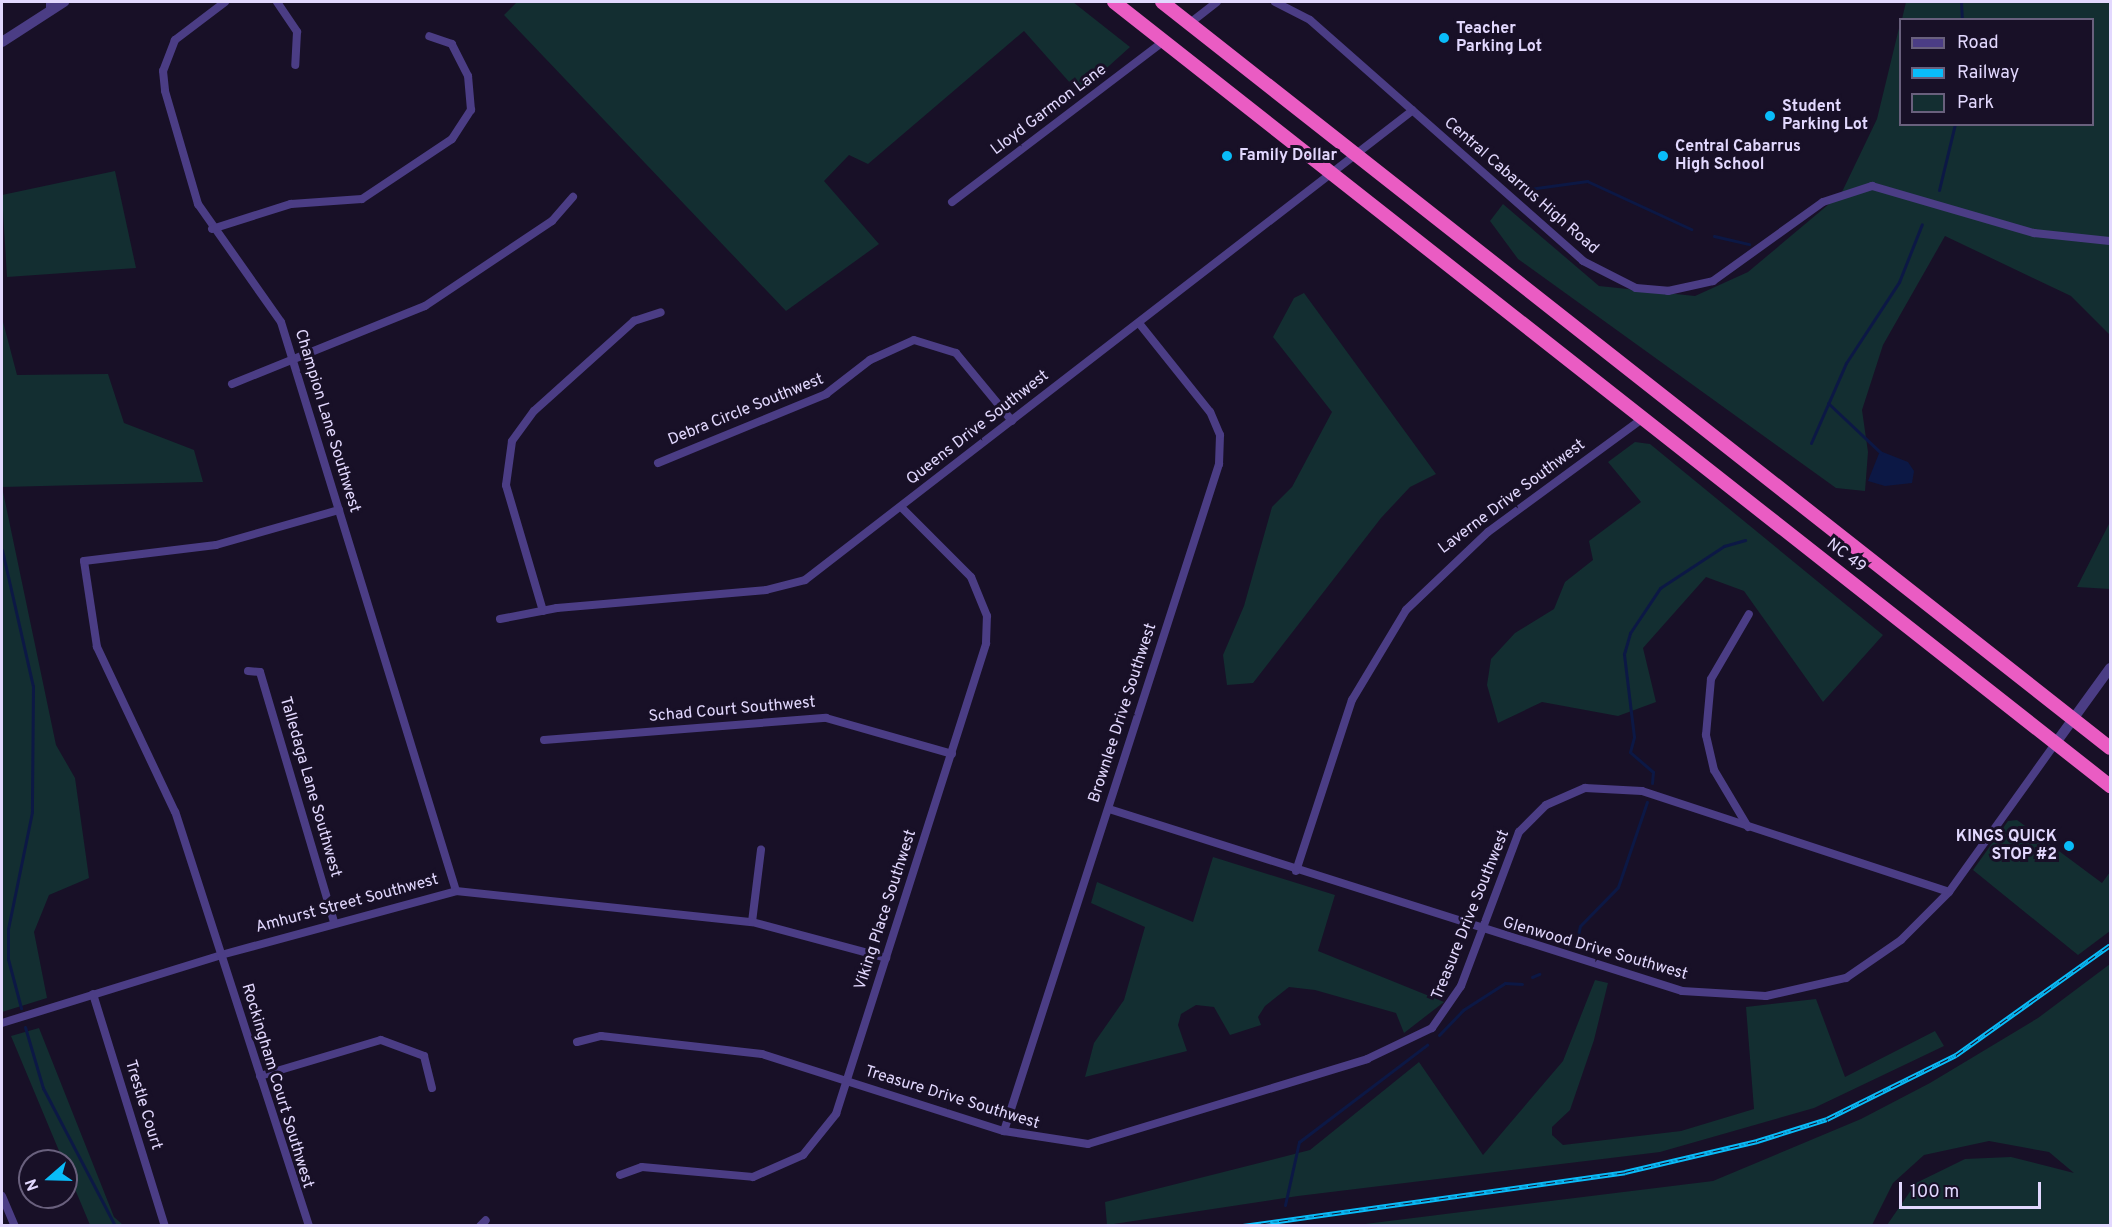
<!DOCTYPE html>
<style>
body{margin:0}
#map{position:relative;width:2112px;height:1227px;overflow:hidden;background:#181027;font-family:Overpass,sans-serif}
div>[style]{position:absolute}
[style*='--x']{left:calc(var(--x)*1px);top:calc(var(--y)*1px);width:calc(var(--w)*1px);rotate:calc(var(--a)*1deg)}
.green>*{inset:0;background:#132e31}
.water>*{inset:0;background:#0c1845}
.stream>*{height:3px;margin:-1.5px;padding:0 1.5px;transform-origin:1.5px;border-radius:1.5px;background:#0c1845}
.minor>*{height:8px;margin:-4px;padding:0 4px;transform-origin:4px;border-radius:4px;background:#4b3d85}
.tertiary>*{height:10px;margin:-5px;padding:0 5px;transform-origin:5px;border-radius:5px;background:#4b3d85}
.trunk>*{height:14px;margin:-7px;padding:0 7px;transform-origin:7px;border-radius:7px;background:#ea5cc3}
.rail>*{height:5px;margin-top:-2.5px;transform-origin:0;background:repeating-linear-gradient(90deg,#181027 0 9px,#09bcf9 0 18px);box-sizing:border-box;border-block:2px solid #09bcf9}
.dots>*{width:16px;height:16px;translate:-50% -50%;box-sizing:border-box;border:3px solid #181027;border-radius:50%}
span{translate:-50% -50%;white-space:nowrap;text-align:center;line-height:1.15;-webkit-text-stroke:6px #181027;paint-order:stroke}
.poi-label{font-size:16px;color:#e2d8fe;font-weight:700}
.left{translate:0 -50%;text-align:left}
.right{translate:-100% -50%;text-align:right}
.street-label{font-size:16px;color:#e2d8fe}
.frame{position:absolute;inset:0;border:3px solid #e2d8fe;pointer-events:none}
.legend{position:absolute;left:1899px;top:18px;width:195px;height:108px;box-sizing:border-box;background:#181027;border:2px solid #69607d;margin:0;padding:8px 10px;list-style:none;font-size:18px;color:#e2d8fe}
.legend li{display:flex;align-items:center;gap:12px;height:30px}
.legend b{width:30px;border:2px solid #69607d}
.north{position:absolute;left:18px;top:1149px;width:60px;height:60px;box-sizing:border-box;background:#181027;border:2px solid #69607d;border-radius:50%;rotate:250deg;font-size:16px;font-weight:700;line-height:24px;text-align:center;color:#e2d8fe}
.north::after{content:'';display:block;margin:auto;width:21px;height:27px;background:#09bcf9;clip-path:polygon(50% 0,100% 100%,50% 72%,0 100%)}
.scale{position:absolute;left:1899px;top:1182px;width:142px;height:27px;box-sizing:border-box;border:3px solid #e2d8fe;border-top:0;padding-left:8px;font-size:18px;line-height:21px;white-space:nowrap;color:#e2d8fe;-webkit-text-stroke:4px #181027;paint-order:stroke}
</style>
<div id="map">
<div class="green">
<i style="clip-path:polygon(517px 2px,1073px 2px,1130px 47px,1079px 93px,1024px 31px,868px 164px,849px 155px,824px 181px,879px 244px,786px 311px,504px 15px)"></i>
<i style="clip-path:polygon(1906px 2px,2110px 2px,2110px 335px,2071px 296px,1945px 236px,1883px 345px,1862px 410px,1868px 452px,1865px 491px,1836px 488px,1518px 259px,1490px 221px,1503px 204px,1599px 286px,1695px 296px,1748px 272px,1841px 194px,1877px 119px,1900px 24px,1900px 124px,2092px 124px,2092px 20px,1902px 19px)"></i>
<i style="clip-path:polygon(115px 171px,136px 268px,7px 277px,2px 195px)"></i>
<i style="clip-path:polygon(1304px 293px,1436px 474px,1410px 487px,1381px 518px,1253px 683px,1227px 685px,1223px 655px,1244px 606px,1272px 507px,1292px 487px,1332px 412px,1273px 337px,1294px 298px)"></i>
<i style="clip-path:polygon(2px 318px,17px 375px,108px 374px,124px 423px,194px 450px,203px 482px,2px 487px,56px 745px,75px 778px,89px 878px,49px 895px,34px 932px,47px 998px,2px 1012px)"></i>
<i style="clip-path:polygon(1635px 442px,1650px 444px,1883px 635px,1823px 702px,1744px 591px,1706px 577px,1643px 648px,1656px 702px,1618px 716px,1542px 702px,1498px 723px,1487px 685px,1491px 659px,1515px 633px,1554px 609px,1565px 582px,1593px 560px,1589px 541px,1641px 502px,1608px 462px)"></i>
<i style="clip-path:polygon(2110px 522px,2110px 589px,2077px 587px)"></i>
<i style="clip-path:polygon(2017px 820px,2102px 883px,2110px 872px,2110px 931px,2078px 955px,1973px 870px,2008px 821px)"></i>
<i style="clip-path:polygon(1213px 857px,1335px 895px,1318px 951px,1444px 1002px,1404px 1033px,1396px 1013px,1315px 990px,1289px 987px,1265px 1006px,1258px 1017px,1261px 1025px,1230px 1035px,1214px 1007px,1196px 1005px,1181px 1014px,1178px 1025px,1187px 1051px,1085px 1077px,1094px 1043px,1124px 1000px,1145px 927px,1091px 903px,1097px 882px,1193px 922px)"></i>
<i style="clip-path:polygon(2110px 964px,2110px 1225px,1887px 1225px,1916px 1183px,1965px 1159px,2011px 1157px,2074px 1173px,2049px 1152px,1989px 1141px,1924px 1155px,1893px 1183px,1872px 1225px,1357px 1225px,1713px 1181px,1861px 1119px,1930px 1083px,2038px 1018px)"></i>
<i style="clip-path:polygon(1595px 980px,1608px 983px,1594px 1040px,1570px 1110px,1552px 1127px,1552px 1135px,1563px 1145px,1681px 1131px,1754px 1109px,1746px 1007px,1816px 999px,1845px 1077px,1935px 1031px,1944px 1046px,1814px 1108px,1660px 1152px,1298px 1196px,1107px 1225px,1105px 1202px,1310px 1150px,1419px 1062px,1483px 1155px,1563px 1061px)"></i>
<i style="clip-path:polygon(39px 1028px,114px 1217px,123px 1225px,90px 1225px,11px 1036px)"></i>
</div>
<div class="water">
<i style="clip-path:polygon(1880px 451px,1908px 462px,1914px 471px,1912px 483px,1885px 486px,1868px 481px)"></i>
</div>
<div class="stream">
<i style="--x:1961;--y:2;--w:18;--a:87"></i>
<i style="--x:1521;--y:190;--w:67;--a:-7.8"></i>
<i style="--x:1587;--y:181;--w:115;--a:24.8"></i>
<i style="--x:1939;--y:190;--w:68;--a:-76.4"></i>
<i style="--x:1714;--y:236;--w:36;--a:13"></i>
<i style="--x:1828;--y:403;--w:73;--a:43.3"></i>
<i style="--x:1811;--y:443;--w:87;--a:-66.4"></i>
<i style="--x:1846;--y:363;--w:97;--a:-56.8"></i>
<i style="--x:1899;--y:282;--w:62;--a:-68.4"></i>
<i style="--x:2;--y:550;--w:139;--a:77.2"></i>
<i style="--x:33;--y:686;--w:126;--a:90.5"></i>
<i style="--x:32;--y:812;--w:119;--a:101.6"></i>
<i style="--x:8;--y:929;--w:30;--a:90"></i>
<i style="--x:8;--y:959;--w:51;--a:75.1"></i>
<i style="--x:1652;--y:783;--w:11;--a:-85"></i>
<i style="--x:1653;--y:772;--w:30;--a:-139"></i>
<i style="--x:1630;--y:752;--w:16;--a:-75"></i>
<i style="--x:1634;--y:737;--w:84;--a:-96.9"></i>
<i style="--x:1624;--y:654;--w:22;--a:-74"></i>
<i style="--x:1630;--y:633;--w:54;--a:-56.3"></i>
<i style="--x:1660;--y:588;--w:77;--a:-33.3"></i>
<i style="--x:1724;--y:546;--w:22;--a:-16"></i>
<i style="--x:1576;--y:946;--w:20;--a:-79"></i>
<i style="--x:1580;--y:926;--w:54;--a:-45.7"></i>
<i style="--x:1618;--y:887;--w:90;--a:-71.2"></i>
<i style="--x:1532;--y:977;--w:8;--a:-23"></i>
<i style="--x:25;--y:1027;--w:64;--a:73.6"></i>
<i style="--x:43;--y:1088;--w:156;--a:62.4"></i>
<i style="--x:1439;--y:1035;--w:35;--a:-46"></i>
<i style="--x:1463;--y:1010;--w:50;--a:-32.7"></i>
<i style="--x:1505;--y:983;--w:17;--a:3"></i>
<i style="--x:1285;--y:1205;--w:65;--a:-77.5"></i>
<i style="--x:1299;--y:1142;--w:161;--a:-37.2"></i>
</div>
<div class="minor">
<i style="--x:50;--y:2;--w:9;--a:90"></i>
<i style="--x:225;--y:2;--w:63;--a:142.8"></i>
<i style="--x:175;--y:40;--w:33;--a:111"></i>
<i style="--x:163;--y:71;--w:20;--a:84"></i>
<i style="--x:165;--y:91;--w:118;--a:73.7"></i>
<i style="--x:198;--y:204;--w:144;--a:54.9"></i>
<i style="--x:281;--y:322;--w:595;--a:72.9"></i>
<i style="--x:277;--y:2;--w:36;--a:56"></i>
<i style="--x:297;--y:32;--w:33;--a:93"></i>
<i style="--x:1275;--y:2;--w:39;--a:27"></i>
<i style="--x:1310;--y:20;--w:364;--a:41.4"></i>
<i style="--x:1583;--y:261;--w:59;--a:27"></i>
<i style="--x:1636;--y:288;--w:32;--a:5"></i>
<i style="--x:1668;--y:291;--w:46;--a:-12.5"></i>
<i style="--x:1713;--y:281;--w:135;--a:-35.7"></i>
<i style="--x:1823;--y:202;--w:52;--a:-18.1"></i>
<i style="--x:1872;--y:186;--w:169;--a:16.2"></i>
<i style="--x:2034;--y:233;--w:76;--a:6"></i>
<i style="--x:1190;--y:23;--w:34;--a:-38"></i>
<i style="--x:952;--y:202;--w:266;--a:-37.2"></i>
<i style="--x:212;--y:229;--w:83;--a:-17.6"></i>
<i style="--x:291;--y:204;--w:71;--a:-4"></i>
<i style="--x:362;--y:199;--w:108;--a:-33.7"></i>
<i style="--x:452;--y:139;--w:35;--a:-57"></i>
<i style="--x:471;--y:110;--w:34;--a:-95"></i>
<i style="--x:468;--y:76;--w:36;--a:-117"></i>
<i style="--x:452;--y:44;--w:24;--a:-161"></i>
<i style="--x:232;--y:384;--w:208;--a:-22"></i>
<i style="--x:425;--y:306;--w:153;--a:-33.8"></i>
<i style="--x:552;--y:221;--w:32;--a:-49"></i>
<i style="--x:658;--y:463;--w:182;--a:-22.3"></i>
<i style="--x:826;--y:394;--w:56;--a:-37.7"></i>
<i style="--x:870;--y:360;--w:48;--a:-24.4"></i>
<i style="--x:914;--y:340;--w:44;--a:17.2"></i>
<i style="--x:956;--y:353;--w:88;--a:50.5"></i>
<i style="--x:543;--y:611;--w:131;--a:-106.4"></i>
<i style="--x:506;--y:485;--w:44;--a:-82.2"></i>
<i style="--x:512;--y:441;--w:37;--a:-54"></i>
<i style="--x:534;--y:411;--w:135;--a:-42"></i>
<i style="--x:634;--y:321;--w:28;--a:-18"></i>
<i style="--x:500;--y:619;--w:58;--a:-10.9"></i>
<i style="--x:557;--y:608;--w:210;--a:-4.9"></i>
<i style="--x:766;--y:590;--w:40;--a:-14.4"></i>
<i style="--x:805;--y:580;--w:768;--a:-37.7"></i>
<i style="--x:248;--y:671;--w:12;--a:5"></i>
<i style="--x:260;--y:672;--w:261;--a:73.5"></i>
<i style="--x:544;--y:740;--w:283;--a:-4.5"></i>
<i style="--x:826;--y:718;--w:131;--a:15.9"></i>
<i style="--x:1109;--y:809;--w:601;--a:17.62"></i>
<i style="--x:1682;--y:991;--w:84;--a:3.4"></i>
<i style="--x:1766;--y:996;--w:82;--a:-12.7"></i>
<i style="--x:1846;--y:978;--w:67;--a:-34.6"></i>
<i style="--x:1901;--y:940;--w:68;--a:-45"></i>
<i style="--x:1949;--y:892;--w:182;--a:-54.4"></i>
<i style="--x:1748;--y:827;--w:66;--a:-120.8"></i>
<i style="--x:1714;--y:770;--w:36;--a:-103"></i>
<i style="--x:1706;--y:735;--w:56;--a:-84.9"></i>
<i style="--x:1711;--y:679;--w:75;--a:-59.7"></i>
<i style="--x:1296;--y:871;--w:180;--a:-71.9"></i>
<i style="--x:1352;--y:700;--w:105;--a:-59"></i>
<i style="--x:1406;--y:610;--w:113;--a:-43.6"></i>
<i style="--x:1488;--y:532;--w:191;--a:-36.3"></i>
<i style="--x:752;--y:922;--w:73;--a:-82.9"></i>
<i style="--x:93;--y:994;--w:243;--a:72.8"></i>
<i style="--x:2;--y:1023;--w:229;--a:-17.2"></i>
<i style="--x:221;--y:955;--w:244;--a:-15.2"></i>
<i style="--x:456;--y:891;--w:298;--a:6"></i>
<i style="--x:752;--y:922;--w:139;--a:15"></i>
<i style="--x:577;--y:1042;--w:25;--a:-14"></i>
<i style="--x:601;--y:1036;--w:162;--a:6.4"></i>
<i style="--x:762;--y:1054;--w:254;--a:17.7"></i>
<i style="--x:1004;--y:1131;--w:85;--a:8.8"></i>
<i style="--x:1088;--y:1144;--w:292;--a:-16.9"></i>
<i style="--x:1367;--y:1059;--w:72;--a:-25.5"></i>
<i style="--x:1432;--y:1028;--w:51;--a:-55.4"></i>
<i style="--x:1461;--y:986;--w:165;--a:-69.4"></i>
<i style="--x:1519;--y:832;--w:38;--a:-45"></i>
<i style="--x:1546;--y:805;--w:43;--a:-23.6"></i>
<i style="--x:1585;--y:788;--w:57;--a:3"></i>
<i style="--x:1642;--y:791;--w:323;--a:18.2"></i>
<i style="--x:260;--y:1076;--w:126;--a:-16.6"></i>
<i style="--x:381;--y:1040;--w:46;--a:20.4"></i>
<i style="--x:424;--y:1056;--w:33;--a:76"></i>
<i style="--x:1004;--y:1131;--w:701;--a:-72.13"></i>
<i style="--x:1219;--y:464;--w:29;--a:-88"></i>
<i style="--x:1220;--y:435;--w:25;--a:-113"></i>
<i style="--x:1210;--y:412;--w:114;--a:-128.6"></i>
<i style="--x:620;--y:1175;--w:23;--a:-20"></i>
<i style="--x:642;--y:1167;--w:111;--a:5.1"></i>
<i style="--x:753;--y:1177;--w:55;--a:-23.7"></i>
<i style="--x:803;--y:1155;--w:53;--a:-51.2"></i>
<i style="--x:836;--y:1114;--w:494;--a:-72.3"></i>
<i style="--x:986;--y:643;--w:27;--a:-88"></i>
<i style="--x:987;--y:616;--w:42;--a:-112.3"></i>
<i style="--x:971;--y:577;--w:99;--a:-135"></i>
<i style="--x:2;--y:1196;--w:33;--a:67"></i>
<i style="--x:309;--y:1226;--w:435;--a:-107.9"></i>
<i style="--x:175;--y:812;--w:183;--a:-115.3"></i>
<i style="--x:97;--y:647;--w:87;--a:-98.6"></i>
<i style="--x:84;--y:561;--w:133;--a:-6.9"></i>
<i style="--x:216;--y:545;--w:128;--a:-15.9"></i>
<i style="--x:480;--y:1226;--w:8;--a:-45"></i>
</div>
<div class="tertiary">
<i style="--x:2;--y:42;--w:74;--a:-32.8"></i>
<i style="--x:2055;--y:744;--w:94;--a:-54.1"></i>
</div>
<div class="trunk">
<i style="--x:1114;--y:2;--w:1268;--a:38.21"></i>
<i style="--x:1162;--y:2;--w:1206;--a:38.2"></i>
</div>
<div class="rail">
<i style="--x:1243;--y:1226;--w:386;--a:-8"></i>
<i style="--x:1625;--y:1172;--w:136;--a:-13.2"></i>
<i style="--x:1757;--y:1141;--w:73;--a:-17.4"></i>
<i style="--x:1827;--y:1119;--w:144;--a:-26.4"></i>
<i style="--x:1956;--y:1055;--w:189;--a:-35.5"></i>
</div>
<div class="dots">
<i style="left:1444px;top:38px;background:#09bcf9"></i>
<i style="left:1770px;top:116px;background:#09bcf9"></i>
<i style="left:1227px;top:156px;background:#09bcf9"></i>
<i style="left:1663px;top:156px;background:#09bcf9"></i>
<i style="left:2069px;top:846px;background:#09bcf9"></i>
</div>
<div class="poi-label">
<span class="left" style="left:1456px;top:38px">Teacher<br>Parking Lot</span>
<span class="left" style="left:1782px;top:116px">Student<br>Parking Lot</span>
<span class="left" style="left:1675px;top:156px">Central Cabarrus<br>High School</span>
<span class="left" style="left:1239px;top:156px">Family Dollar</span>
<span class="right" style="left:2057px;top:846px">KINGS QUICK<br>STOP #2</span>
</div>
<div class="street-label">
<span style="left:1049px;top:110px;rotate:-37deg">Lloyd Garmon Lane</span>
<span style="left:1521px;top:186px;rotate:41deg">Central Cabarrus High Road</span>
<span style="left:746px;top:410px;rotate:-22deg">Debra Circle Southwest</span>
<span style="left:327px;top:421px;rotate:73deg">Champion Lane Southwest</span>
<span style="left:978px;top:428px;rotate:-38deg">Queens Drive Southwest</span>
<span style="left:1512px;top:497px;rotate:-37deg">Laverne Drive Southwest</span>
<span style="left:1846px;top:556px;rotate:38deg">NC 49</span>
<span style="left:732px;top:710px;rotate:-5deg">Schad Court Southwest</span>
<span style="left:1123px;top:713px;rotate:-72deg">Brownlee Drive Southwest</span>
<span style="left:310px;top:787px;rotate:74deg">Talledaga Lane Southwest</span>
<span style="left:347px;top:904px;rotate:-15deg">Amhurst Street Southwest</span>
<span style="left:886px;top:910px;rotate:-72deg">Viking Place Southwest</span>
<span style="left:1471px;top:915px;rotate:-68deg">Treasure Drive Southwest</span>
<span style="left:1595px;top:949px;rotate:16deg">Glenwood Drive Southwest</span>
<span style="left:277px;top:1086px;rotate:73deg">Rockingham Court Southwest</span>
<span style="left:952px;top:1098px;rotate:17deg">Treasure Drive Southwest</span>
<span style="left:143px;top:1105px;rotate:73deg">Trestle Court</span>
</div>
<div class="frame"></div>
<ul class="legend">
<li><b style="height:8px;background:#4b3d85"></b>Road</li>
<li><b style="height:8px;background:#09bcf9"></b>Railway</li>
<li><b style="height:16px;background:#132e31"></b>Park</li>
</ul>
<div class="north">N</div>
<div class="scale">100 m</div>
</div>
